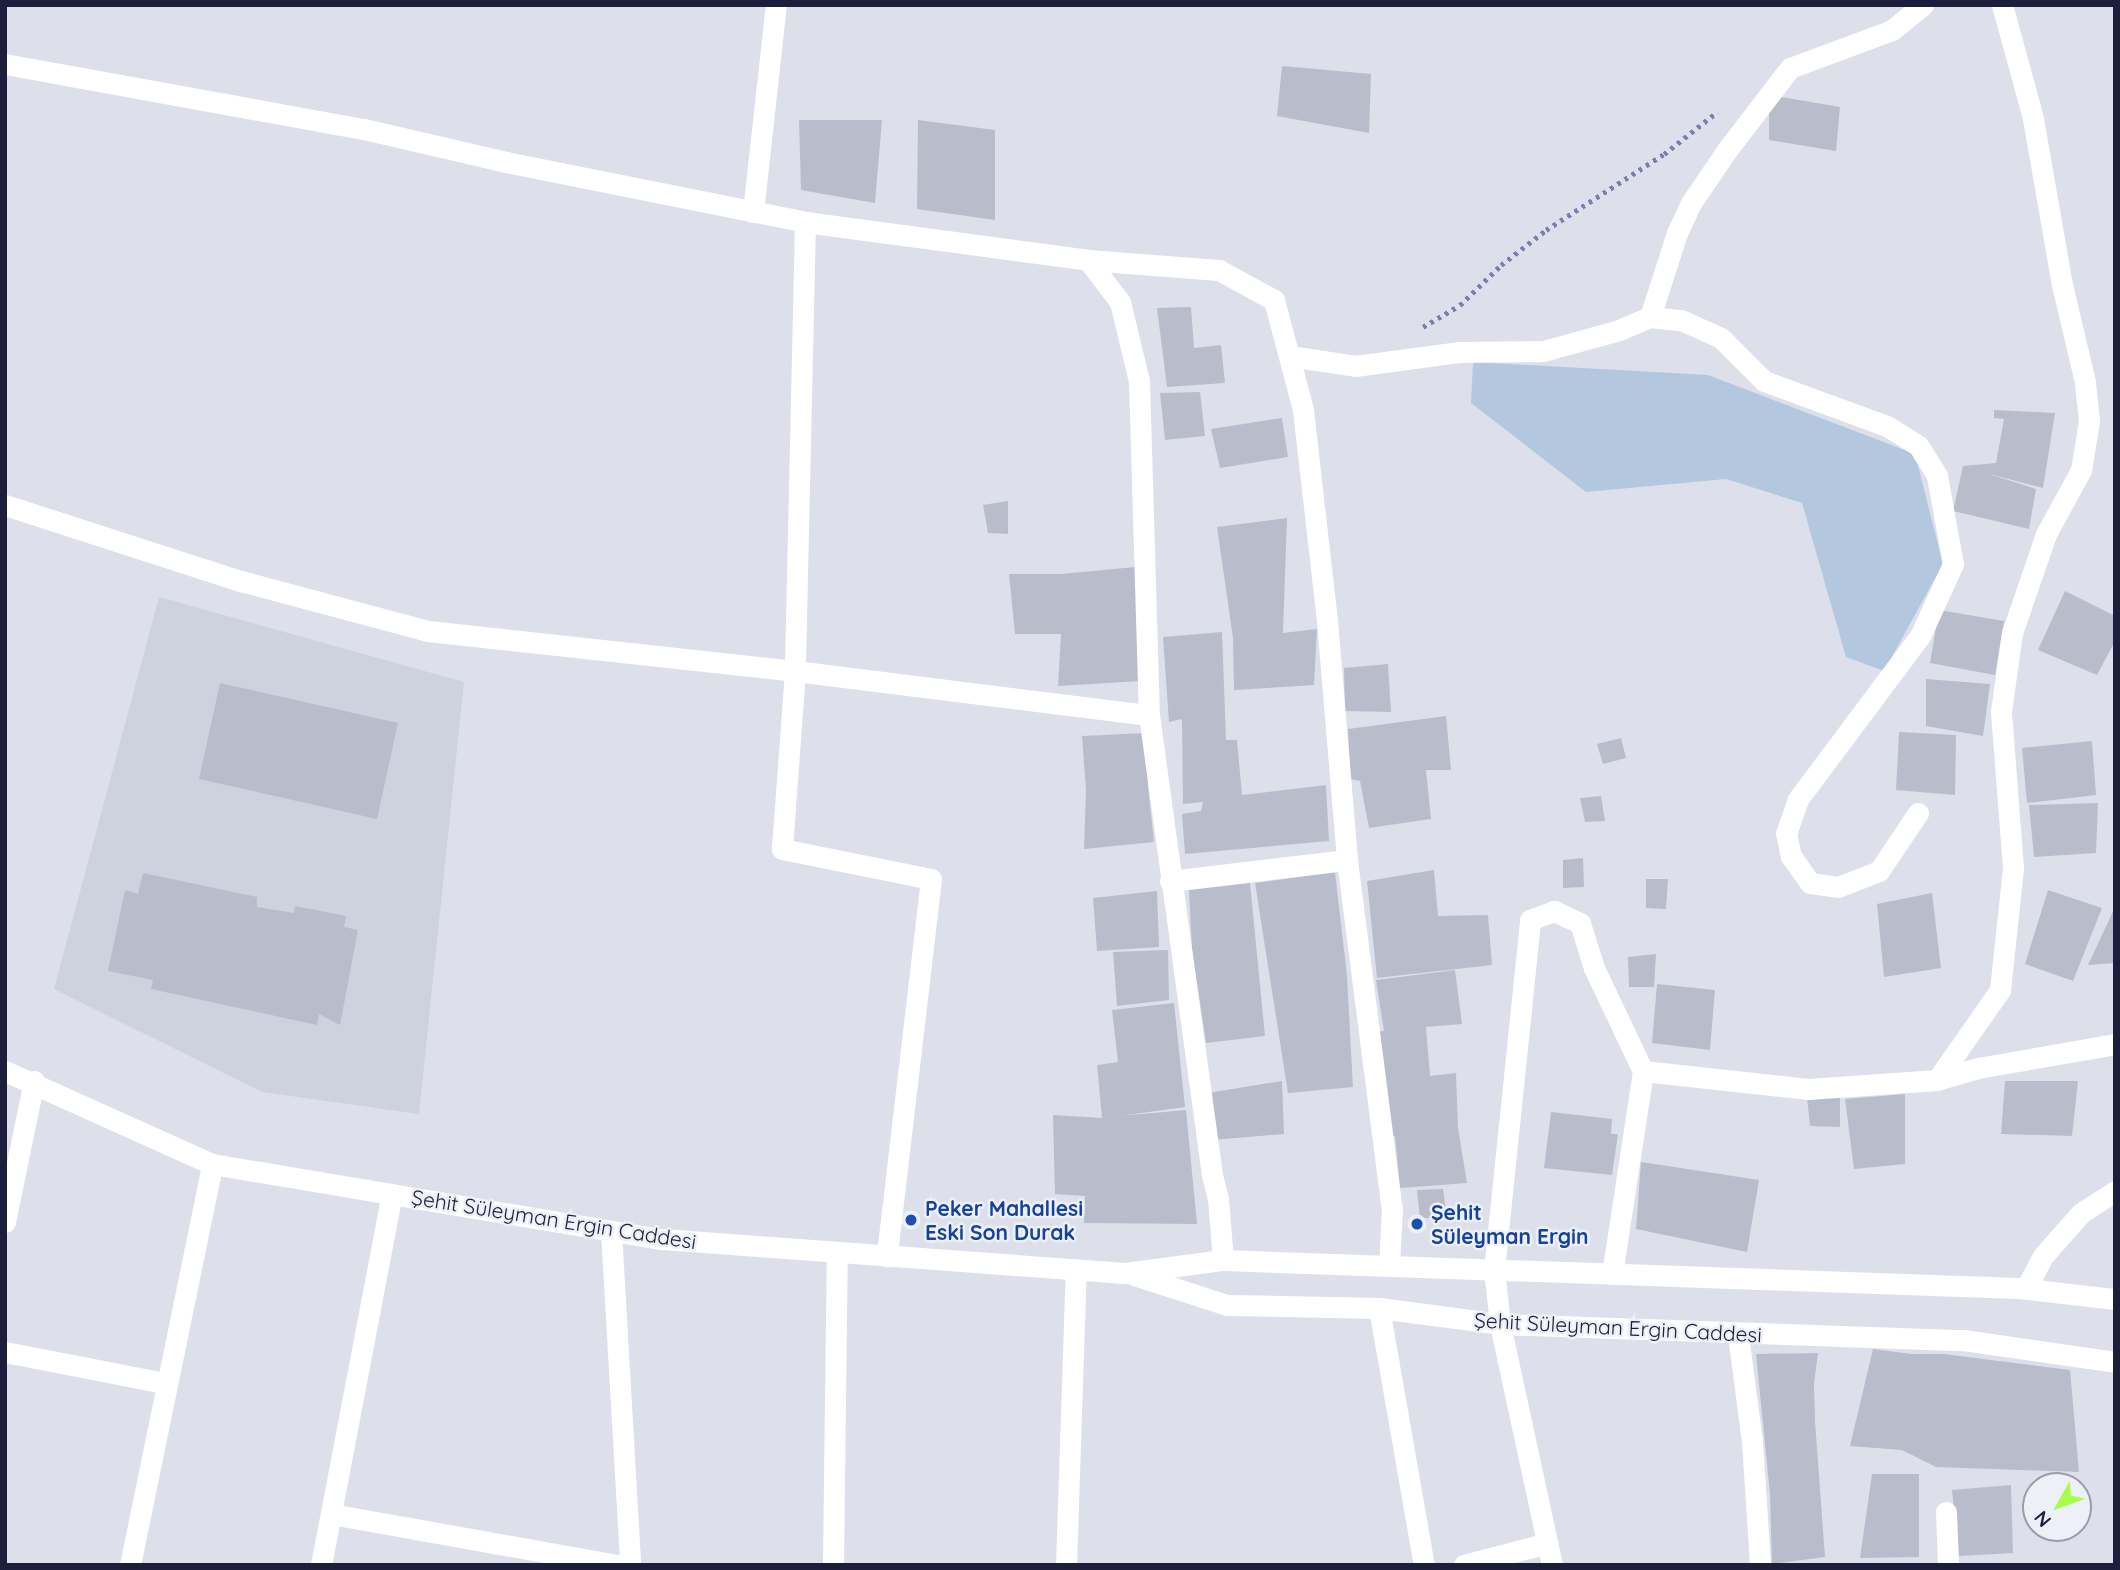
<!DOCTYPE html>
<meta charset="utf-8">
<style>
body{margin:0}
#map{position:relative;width:2120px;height:1570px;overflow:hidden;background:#dde0ea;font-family:Quicksand,sans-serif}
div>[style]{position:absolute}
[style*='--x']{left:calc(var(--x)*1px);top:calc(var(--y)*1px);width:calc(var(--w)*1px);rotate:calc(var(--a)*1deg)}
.built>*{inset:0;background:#ced1de}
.green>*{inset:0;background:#b3c8de}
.building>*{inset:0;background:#b9bdcb}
.path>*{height:4.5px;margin-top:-2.25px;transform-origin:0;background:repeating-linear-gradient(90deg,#7a7eb1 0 3.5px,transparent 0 8.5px)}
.street>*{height:21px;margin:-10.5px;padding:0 10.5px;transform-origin:10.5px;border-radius:10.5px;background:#fff}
.dots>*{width:19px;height:19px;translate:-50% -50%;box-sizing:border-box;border:4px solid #edf0f7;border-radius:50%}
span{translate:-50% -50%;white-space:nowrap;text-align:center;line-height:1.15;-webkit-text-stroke:5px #edf0f7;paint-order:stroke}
.transit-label{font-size:21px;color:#164399;font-weight:700}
.left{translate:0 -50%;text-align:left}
.street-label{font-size:21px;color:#1d1e3b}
.frame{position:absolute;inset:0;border:7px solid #1d1e3b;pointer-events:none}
.north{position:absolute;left:2022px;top:1472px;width:70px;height:70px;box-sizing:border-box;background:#edf0f7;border:2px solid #9a9cac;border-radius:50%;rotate:230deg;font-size:19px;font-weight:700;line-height:28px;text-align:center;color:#1d1e3b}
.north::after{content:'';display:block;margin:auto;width:24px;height:32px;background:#a5ff46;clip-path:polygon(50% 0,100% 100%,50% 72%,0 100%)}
</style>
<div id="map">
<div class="built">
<i style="clip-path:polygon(159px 597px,464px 682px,419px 1114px,262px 1092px,54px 989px)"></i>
</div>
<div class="green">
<i style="clip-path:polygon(1473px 362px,1708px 375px,1915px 454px,1943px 564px,1884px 671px,1846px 657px,1802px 503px,1726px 479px,1586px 492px,1471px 403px)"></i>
</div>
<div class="building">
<i style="clip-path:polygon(1282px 66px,1371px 74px,1369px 133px,1277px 116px)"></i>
<i style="clip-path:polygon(1769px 95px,1840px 107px,1836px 151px,1769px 140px)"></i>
<i style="clip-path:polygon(799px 120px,882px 120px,875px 203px,801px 190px)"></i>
<i style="clip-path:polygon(918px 120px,995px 130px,995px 220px,917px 209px)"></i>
<i style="clip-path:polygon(1191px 307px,1194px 348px,1221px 345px,1225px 383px,1167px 387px,1157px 308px)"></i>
<i style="clip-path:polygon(1200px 392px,1205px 436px,1165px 440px,1160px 393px)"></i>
<i style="clip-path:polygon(1994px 410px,2055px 413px,2043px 488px,1986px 473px,2036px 489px,2029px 529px,1953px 511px,1963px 466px,1996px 463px,2004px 419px,1994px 418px)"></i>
<i style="clip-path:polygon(1282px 418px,1288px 457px,1220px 468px,1211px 429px)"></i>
<i style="clip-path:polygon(1008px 501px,1008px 534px,988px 533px,983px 505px)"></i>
<i style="clip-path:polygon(1287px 518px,1283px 633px,1317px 629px,1314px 685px,1234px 690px,1233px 638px,1217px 527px)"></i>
<i style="clip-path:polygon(1135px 567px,1141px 681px,1058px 686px,1061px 634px,1015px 634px,1009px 574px,1061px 574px)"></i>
<i style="clip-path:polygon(2065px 591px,2115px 616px,2115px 641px,2097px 675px,2038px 650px)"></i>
<i style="clip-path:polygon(1939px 610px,2004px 621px,1995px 675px,1930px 663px)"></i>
<i style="clip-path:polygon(1222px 632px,1226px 740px,1237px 740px,1242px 795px,1326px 785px,1329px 841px,1185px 854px,1182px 814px,1201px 811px,1203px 802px,1183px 804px,1182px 719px,1169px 722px,1163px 637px)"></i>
<i style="clip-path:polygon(1388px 664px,1391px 712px,1345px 711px,1344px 668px)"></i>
<i style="clip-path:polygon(1926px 679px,1990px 684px,1983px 736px,1926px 726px)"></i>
<i style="clip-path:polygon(220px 683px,398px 723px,377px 819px,199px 779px)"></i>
<i style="clip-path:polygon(1446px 716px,1451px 770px,1426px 770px,1431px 819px,1369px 828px,1360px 781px,1350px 779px,1348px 729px)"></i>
<i style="clip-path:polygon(1899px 732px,1956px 735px,1955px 795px,1896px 790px)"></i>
<i style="clip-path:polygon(1147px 733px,1148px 787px,1154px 842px,1084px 849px,1086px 790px,1082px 736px)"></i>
<i style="clip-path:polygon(1621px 738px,1626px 758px,1603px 764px,1597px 744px)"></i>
<i style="clip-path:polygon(2092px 741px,2096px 795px,2027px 803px,2022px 748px)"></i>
<i style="clip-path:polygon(1601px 796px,1605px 821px,1585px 822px,1580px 798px)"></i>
<i style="clip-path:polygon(2098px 803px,2096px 853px,2034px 857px,2029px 805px)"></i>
<i style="clip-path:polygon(1583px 858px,1584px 887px,1563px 888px,1563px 860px)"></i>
<i style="clip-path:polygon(1434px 870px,1438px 916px,1488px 915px,1492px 965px,1377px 978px,1367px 881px)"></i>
<i style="clip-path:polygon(1335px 872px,1347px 976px,1353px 1087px,1288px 1093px,1255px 883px)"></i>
<i style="clip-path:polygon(143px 873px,257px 897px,257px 907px,294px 913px,295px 906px,346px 916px,344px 927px,358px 930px,340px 1025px,319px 1014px,317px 1025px,151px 989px,153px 980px,108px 971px,125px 890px,138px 894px)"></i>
<i style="clip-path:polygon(1646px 879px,1668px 879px,1666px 909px,1646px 908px)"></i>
<i style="clip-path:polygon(1250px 883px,1265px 1036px,1206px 1043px,1192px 949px,1189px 890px)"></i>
<i style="clip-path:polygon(2048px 890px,2102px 908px,2073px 981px,2025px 964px)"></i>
<i style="clip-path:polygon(1157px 891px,1159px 947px,1097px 951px,1093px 898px)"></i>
<i style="clip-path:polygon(1932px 893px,1941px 968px,1884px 977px,1877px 904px)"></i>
<i style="clip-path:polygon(2115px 907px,2115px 963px,2088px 965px)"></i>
<i style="clip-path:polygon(1168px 950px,1169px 1000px,1117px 1006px,1113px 952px)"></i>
<i style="clip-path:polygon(1656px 954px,1654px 987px,1629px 987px,1628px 957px)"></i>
<i style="clip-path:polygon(1455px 970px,1462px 1024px,1426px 1027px,1430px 1076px,1456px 1073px,1458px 1128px,1467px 1183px,1400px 1188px,1395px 1136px,1392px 1137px,1375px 1032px,1384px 1031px,1376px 980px)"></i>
<i style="clip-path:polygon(1657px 984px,1715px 990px,1710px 1050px,1652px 1043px)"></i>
<i style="clip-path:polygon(1174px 1003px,1185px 1107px,1120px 1116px,1186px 1110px,1197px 1224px,1084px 1223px,1085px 1196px,1055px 1194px,1053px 1115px,1102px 1118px,1097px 1065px,1118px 1062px,1112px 1010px)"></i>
<i style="clip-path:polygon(1282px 1081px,1284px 1134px,1211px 1140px,1208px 1093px)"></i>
<i style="clip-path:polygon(2005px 1081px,2078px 1081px,2072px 1136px,2001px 1134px)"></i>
<i style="clip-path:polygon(1905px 1094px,1905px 1164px,1854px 1169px,1845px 1099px)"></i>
<i style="clip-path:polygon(1840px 1097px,1840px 1127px,1810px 1126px,1807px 1098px)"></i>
<i style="clip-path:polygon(1551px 1112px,1612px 1119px,1611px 1134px,1618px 1134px,1612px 1175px,1544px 1168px)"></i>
<i style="clip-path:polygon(1641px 1162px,1759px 1180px,1747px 1252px,1636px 1229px)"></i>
<i style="clip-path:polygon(1443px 1189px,1447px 1218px,1420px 1218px,1417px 1190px)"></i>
<i style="clip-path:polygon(1873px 1349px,1911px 1354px,1944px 1354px,2070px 1370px,2079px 1472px,1936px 1467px,1902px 1450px,1850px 1446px)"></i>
<i style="clip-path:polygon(1818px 1353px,1814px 1384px,1815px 1421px,1825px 1557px,1772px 1564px,1770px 1494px,1756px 1354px)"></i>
<i style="clip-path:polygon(1872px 1474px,1919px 1474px,1919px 1557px,1860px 1558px)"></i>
<i style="clip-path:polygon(2011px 1485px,2013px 1553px,1959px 1556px,1952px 1490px)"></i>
</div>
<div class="path">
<i style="--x:1423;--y:327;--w:43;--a:-30.7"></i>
<i style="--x:1460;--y:305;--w:57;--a:-44.3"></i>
<i style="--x:1501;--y:265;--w:57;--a:-37.9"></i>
<i style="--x:1546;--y:230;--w:140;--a:-32.8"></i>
<i style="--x:1664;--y:154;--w:68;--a:-38.4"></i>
</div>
<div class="street">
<i style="--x:5;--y:64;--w:365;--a:10.3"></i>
<i style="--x:364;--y:129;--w:146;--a:13.1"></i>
<i style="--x:506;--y:162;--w:305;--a:11.3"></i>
<i style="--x:805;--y:222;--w:286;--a:7.6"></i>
<i style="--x:1088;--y:260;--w:131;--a:4.4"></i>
<i style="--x:1219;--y:270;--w:63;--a:28.6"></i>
<i style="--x:1274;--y:300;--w:114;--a:75.2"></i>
<i style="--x:1303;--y:410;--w:212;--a:83.5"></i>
<i style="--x:1327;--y:621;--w:240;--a:85.2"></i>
<i style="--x:1347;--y:860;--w:352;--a:82.7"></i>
<i style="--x:1392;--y:1209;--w:57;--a:93"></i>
<i style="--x:753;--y:212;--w:208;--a:-83.7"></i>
<i style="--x:805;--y:222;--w:449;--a:91.3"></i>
<i style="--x:795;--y:671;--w:178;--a:94.2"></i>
<i style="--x:782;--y:849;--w:152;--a:11.4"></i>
<i style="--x:931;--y:879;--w:380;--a:96.7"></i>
<i style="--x:1088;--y:260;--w:53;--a:52.7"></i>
<i style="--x:1120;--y:302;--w:81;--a:76.5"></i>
<i style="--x:1139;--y:381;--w:334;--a:88.3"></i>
<i style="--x:1650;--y:317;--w:88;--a:-72.2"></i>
<i style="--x:1677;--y:233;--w:33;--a:-65"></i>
<i style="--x:1691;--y:203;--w:64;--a:-55.8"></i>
<i style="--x:1727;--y:150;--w:103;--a:-52.5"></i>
<i style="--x:1790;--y:68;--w:109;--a:-20.4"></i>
<i style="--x:1892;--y:30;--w:40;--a:-39"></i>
<i style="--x:1290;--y:356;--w:66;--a:8.7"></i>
<i style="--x:1355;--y:366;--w:104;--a:-7.7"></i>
<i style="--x:1458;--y:352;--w:85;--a:-0.7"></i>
<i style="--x:1543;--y:351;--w:79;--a:-15.4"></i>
<i style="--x:1619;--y:330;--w:34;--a:-23"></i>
<i style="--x:1650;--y:317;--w:31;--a:6"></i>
<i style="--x:1681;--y:320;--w:44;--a:24.2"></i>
<i style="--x:1721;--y:338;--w:61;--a:45"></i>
<i style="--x:1764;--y:381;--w:131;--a:20.1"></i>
<i style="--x:1887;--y:426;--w:36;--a:32"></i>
<i style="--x:1918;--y:445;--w:36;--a:58"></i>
<i style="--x:1937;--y:476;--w:89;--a:79.7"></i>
<i style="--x:1953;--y:564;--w:79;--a:114.6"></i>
<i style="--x:1920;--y:636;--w:204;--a:126.8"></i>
<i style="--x:1798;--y:799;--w:36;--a:109"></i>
<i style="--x:1786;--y:833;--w:24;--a:78"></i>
<i style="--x:1791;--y:856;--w:33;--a:55"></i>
<i style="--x:1810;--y:883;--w:28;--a:8"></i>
<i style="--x:1838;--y:887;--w:44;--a:-21.3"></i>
<i style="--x:1879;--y:871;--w:70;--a:-56.1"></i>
<i style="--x:5;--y:505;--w:248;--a:17.9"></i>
<i style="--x:241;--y:581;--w:194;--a:15"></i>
<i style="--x:428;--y:631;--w:369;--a:6.2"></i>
<i style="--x:795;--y:671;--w:357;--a:7.1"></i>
<i style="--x:1149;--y:715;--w:464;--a:82.2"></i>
<i style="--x:1212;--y:1175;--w:25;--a:76"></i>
<i style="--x:1218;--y:1199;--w:61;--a:85.3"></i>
<i style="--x:1170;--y:881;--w:178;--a:-6.8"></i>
<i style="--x:5;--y:1071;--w:227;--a:24.2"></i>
<i style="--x:212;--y:1164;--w:456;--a:9.5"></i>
<i style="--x:662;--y:1239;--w:464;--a:4.2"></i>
<i style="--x:1125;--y:1273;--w:99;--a:-7.6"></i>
<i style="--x:1223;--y:1260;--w:795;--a:2.02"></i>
<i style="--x:2018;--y:1288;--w:98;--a:6.5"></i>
<i style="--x:1937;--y:1080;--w:110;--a:-55"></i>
<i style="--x:2000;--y:990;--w:123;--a:-83.9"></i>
<i style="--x:2013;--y:868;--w:157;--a:-94.4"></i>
<i style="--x:2001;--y:711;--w:79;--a:-82"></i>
<i style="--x:2012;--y:633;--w:105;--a:-71"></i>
<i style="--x:2046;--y:534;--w:73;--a:-61.3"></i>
<i style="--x:2081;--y:470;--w:50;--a:-80.7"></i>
<i style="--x:2089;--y:421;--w:39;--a:-96"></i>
<i style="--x:2085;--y:382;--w:100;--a:-103.3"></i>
<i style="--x:2062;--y:285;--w:169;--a:-99.9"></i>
<i style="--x:2033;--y:118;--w:117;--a:-105.3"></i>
<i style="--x:5;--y:1222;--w:144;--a:-78.4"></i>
<i style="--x:611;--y:1231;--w:335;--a:86.7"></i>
<i style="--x:1612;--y:1274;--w:205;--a:-81.3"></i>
<i style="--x:1134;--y:1275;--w:98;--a:17.9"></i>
<i style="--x:1227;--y:1305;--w:152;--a:1.1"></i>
<i style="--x:1379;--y:1308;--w:122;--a:7.5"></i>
<i style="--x:1500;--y:1324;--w:463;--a:2"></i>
<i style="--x:1963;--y:1340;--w:154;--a:8.2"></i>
<i style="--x:2026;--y:1288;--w:36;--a:-62"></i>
<i style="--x:2043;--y:1256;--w:57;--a:-48.5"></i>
<i style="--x:2081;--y:1213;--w:40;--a:-32.9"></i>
<i style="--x:1379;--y:1308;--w:261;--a:80.1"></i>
<i style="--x:1738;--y:1335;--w:107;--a:82.5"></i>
<i style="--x:1752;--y:1441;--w:124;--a:86.3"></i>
<i style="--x:5;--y:1352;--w:163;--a:11"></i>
<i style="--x:1946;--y:1512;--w:53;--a:87.8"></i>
<i style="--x:331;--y:1514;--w:291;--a:10.1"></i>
<i style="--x:130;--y:1565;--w:409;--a:-78.4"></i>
<i style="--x:321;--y:1565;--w:378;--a:-79.2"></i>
<i style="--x:833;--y:1565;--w:313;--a:-89.3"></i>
<i style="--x:1066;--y:1565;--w:296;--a:-88.1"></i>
<i style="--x:1464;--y:1565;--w:86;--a:-14.8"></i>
<i style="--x:1552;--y:1565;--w:247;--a:-102.2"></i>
<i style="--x:1500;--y:1324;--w:54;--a:-96.3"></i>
<i style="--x:1494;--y:1270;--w:352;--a:-84.1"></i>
<i style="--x:1530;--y:920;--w:26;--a:-21"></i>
<i style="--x:1554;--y:911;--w:29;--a:25"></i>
<i style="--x:1580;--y:923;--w:47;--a:72.7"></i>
<i style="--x:1594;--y:968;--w:114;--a:64.6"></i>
<i style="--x:1643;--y:1071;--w:166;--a:6.2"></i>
<i style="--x:1808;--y:1089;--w:129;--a:-4"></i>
<i style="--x:1937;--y:1080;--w:43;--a:-16.3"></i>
<i style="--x:1978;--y:1068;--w:139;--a:-9.9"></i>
</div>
<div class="dots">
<i style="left:911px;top:1220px;background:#1a4fb4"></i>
<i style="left:1417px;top:1224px;background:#1a4fb4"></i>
</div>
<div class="transit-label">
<span class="left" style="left:925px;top:1220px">Peker Mahallesi<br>Eski Son Durak</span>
<span class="left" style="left:1431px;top:1224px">Şehit<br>Süleyman Ergin</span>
</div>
<div class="street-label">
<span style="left:554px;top:1219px;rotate:9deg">Şehit Süleyman Ergin Caddesi</span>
<span style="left:1618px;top:1327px;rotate:3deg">Şehit Süleyman Ergin Caddesi</span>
</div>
<div class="frame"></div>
<div class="north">N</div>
</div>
